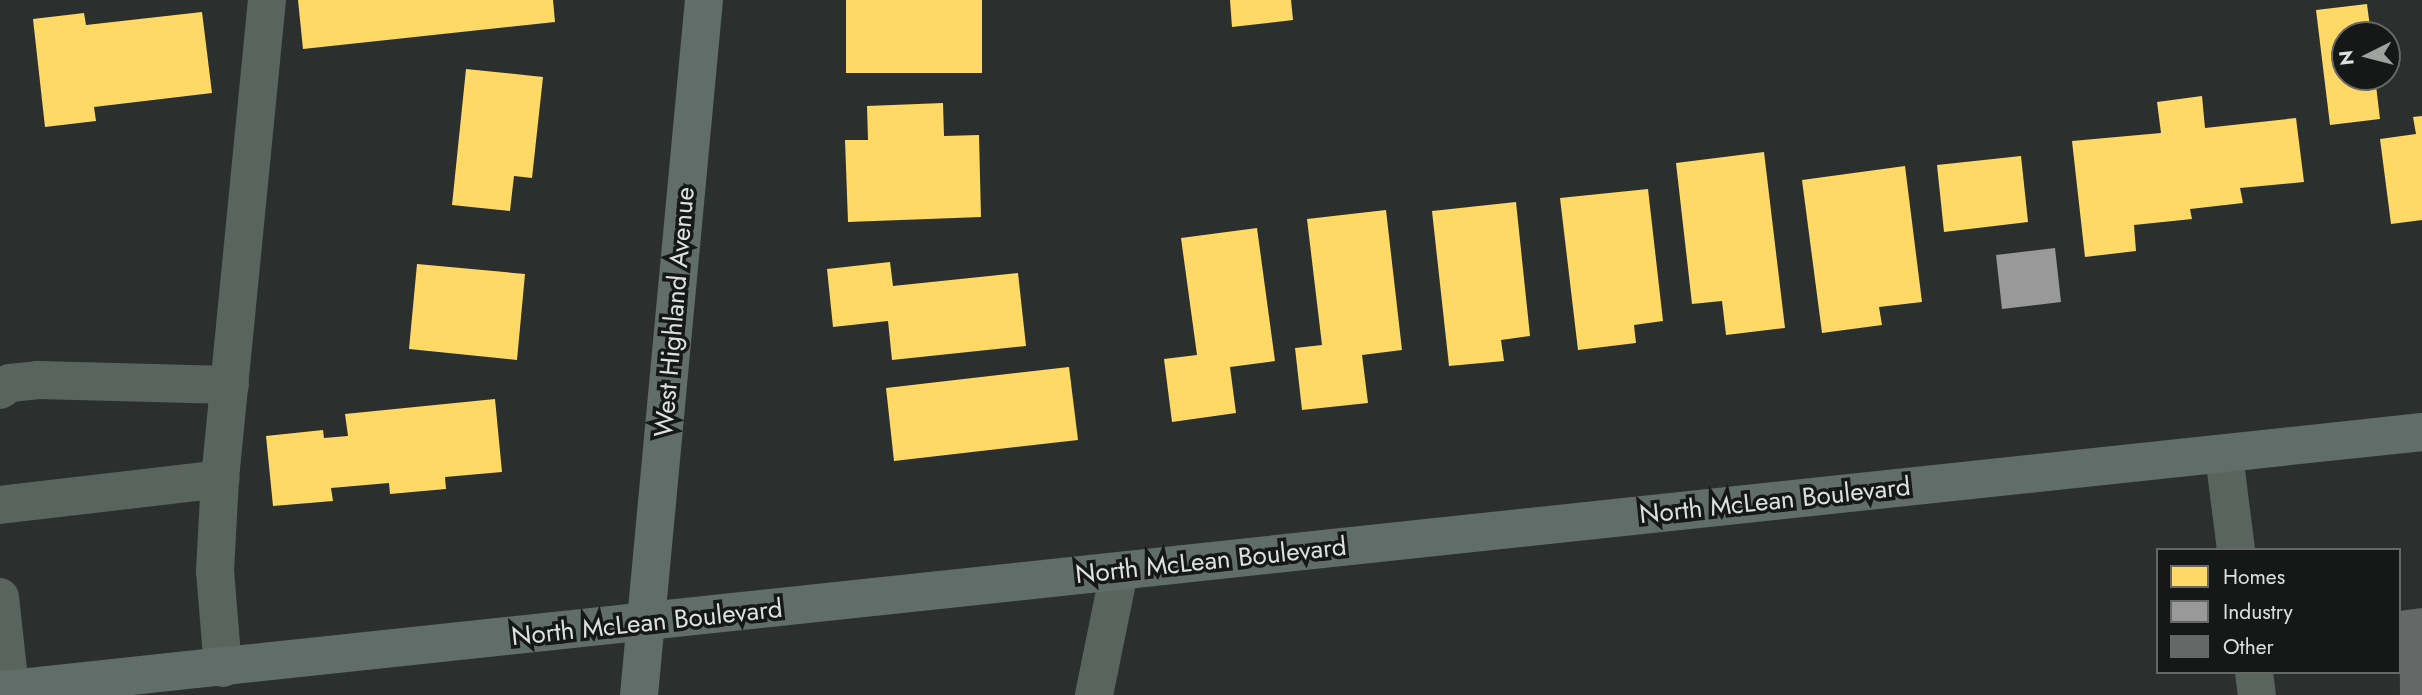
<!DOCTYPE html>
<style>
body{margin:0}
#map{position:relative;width:2422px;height:695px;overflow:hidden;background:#2b302e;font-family:Jost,sans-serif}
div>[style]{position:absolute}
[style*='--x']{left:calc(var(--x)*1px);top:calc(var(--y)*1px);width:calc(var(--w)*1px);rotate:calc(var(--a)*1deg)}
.homes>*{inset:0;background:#ffd966}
.industry>*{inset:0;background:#999}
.building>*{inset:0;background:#656867}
.minor>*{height:38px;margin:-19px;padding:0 19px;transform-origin:19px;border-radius:19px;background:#5a645f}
.major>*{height:38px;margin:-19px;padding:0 19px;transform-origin:19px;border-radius:19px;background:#606d68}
span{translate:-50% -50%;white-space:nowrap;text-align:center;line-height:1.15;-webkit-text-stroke:7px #151817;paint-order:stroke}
.street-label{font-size:26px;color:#dce1de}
.legend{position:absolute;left:2156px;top:548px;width:245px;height:126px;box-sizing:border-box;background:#151817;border:2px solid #656867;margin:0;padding:9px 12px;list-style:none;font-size:21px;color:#dce1de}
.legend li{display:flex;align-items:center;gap:14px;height:35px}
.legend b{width:35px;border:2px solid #656867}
.north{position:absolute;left:2331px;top:21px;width:70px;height:70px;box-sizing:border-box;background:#151817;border:2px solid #656867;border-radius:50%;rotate:264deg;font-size:19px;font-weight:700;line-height:28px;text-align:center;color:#dce1de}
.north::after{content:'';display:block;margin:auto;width:24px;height:32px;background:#9ea3a0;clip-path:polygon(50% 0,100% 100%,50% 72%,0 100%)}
</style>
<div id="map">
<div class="homes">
<i style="clip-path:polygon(298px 0,553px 0,555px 22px,303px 49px)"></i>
<i style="clip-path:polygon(846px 0,982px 0,982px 73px,846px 73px)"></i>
<i style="clip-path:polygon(1230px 0,1291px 0,1293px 20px,1232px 27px)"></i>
<i style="clip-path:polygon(2367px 4px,2371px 35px,2345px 35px,2345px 77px,2375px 77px,2380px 119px,2330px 125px,2316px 10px)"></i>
<i style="clip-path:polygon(202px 12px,212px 93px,94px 107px,96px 121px,45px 127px,33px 19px,84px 13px,86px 25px)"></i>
<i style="clip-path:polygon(466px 69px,543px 77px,532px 178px,514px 176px,510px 211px,452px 205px)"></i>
<i style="clip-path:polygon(2202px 96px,2205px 128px,2296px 118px,2304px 182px,2240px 188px,2243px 203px,2190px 209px,2192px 219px,2134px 225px,2136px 251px,2085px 257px,2072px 141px,2161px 133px,2157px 102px)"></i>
<i style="clip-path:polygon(943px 103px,944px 136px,979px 135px,981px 217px,848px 222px,845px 140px,868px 140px,867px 106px)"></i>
<i style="clip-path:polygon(2422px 116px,2422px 220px,2391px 224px,2380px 139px,2416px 134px,2413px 117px)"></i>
<i style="clip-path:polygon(1764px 152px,1785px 328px,1726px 335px,1722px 301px,1692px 304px,1676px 163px)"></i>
<i style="clip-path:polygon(2021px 156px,2028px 222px,1944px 232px,1937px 165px)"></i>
<i style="clip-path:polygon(1905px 166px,1922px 302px,1879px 307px,1882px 325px,1822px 333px,1802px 180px)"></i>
<i style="clip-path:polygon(1648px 189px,1663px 321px,1634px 325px,1636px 343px,1578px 350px,1560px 198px)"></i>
<i style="clip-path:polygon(1516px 202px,1530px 336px,1501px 340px,1504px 361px,1449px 366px,1432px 211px)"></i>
<i style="clip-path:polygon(1386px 210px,1402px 350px,1362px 355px,1368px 403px,1302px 410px,1295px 348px,1322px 345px,1307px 219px)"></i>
<i style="clip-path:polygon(1257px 228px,1275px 361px,1230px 367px,1236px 413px,1172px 422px,1164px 359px,1197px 355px,1181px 238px)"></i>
<i style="clip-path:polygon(890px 262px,893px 286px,1018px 273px,1026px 346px,892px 360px,888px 321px,833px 327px,827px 269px)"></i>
<i style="clip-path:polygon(417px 264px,525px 274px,517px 360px,409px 349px)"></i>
<i style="clip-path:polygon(1069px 367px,1078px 440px,894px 461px,886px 388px)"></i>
<i style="clip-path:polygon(495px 399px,502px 472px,445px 477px,446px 489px,390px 494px,389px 483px,331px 488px,333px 501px,273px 506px,266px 436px,323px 430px,324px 438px,348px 436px,345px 414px)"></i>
</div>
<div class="industry">
<i style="clip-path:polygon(2055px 248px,2061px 302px,2002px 309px,1996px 255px)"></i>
</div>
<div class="building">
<i style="clip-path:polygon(2422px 608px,2422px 695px,2400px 695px,2399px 611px)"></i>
</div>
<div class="minor">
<i style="--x:0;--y:390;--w:12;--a:-35"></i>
<i style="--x:10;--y:383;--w:28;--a:-6"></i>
<i style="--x:38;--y:380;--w:192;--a:1.5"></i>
<i style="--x:2224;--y:455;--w:96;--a:82.8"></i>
<i style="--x:0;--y:505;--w:222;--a:-6.7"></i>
<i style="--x:0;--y:597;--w:93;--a:83.8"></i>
<i style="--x:223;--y:668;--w:97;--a:-94.7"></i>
<i style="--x:215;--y:571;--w:92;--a:-86.9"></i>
<i style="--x:220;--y:479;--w:481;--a:-84.4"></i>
<i style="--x:2254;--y:672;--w:23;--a:83"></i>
<i style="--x:1094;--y:695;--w:126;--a:-78.5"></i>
</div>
<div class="major">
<i style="--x:0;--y:690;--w:2436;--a:-6.08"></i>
<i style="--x:639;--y:695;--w:698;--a:-84.66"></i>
</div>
<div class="street-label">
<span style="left:675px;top:312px;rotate:-85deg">West Highland Avenue</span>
<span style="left:1775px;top:501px;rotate:-6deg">North McLean Boulevard</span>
<span style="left:1211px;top:561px;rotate:-6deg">North McLean Boulevard</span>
<span style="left:647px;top:623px;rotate:-6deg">North McLean Boulevard</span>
</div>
<ul class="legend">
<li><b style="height:19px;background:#ffd966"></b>Homes</li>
<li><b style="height:19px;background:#999"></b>Industry</li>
<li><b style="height:19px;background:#656867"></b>Other</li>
</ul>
<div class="north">N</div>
</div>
